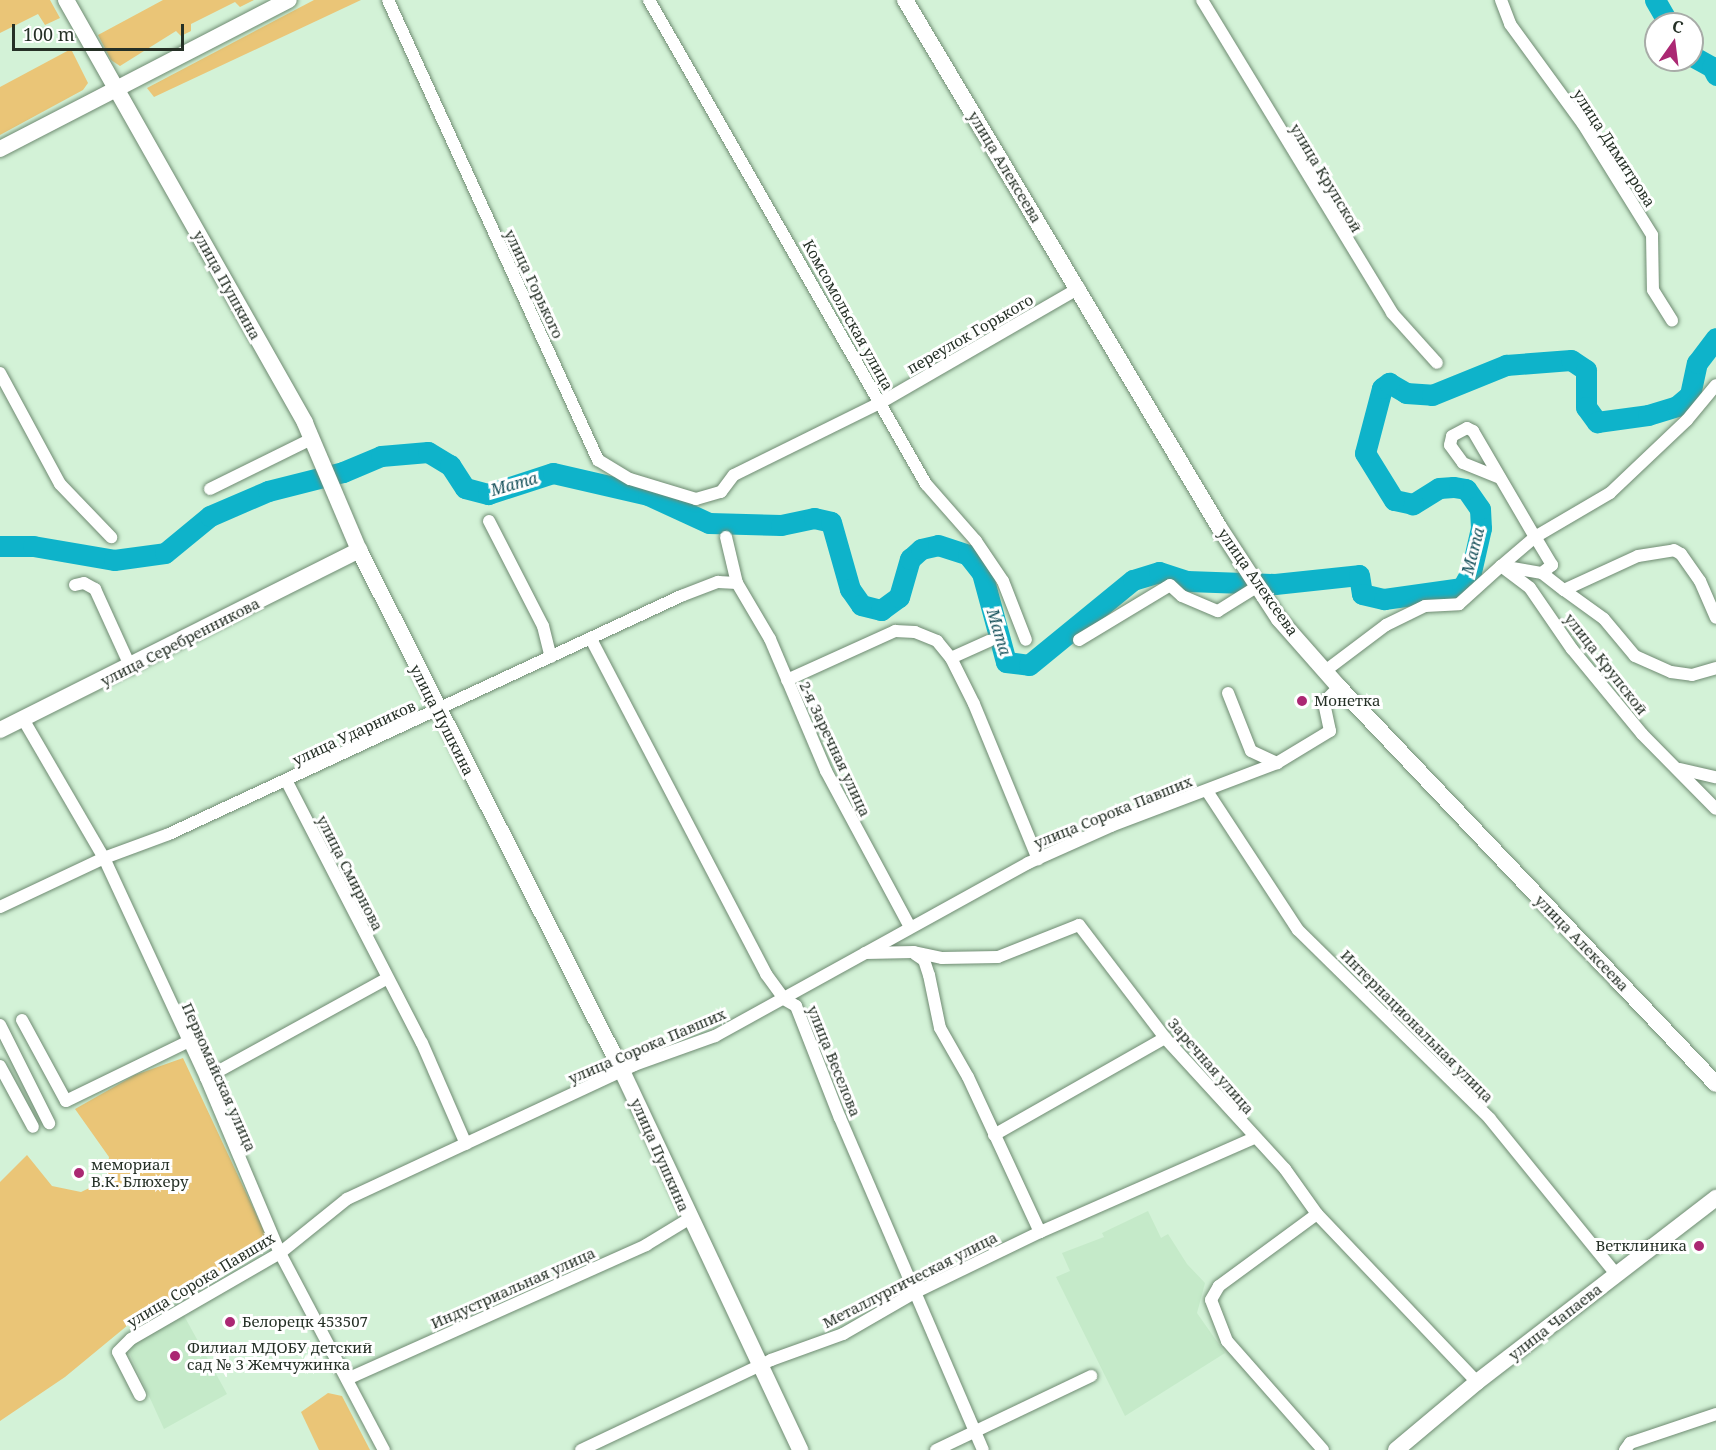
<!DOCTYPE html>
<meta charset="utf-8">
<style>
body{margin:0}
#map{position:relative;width:1716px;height:1450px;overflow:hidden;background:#d3f2d7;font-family:"Noto Serif",serif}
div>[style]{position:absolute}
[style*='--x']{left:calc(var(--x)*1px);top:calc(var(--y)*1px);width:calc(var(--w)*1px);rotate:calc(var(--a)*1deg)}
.built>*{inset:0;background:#c5eac9}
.green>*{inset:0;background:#eac577}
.river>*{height:21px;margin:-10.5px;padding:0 10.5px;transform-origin:10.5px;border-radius:10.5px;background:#0eb3ca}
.roads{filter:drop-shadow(0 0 2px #6f8b72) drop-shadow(0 0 2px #6f8b72)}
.street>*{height:12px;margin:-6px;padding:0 6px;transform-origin:6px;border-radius:6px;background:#fff}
.secondary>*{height:16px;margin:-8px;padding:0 8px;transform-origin:8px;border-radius:8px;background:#fff}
.dots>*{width:16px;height:16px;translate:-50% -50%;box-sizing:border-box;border:3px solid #fff;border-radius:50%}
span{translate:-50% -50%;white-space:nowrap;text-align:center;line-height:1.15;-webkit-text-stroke:6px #fff;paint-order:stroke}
.street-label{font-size:15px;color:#253026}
.poi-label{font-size:15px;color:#253026}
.left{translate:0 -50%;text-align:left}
.right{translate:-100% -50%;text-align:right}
.water-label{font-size:16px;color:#17515b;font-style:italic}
.north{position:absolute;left:1644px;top:12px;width:60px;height:60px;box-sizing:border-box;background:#fff;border:2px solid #a8aca8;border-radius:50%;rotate:14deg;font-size:16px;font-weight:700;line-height:24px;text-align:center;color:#253026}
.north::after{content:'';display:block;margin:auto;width:21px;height:27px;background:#ab2873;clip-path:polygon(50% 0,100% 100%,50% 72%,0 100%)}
.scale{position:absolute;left:12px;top:24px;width:172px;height:27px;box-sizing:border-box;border:3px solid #253026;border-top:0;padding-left:8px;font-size:18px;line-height:21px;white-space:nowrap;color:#253026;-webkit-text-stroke:4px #fff;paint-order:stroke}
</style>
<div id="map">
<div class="built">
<i style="clip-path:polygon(1148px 1211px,1161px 1238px,1168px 1234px,1187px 1264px,1205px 1283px,1197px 1313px,1225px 1353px,1125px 1416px,1056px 1277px,1070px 1271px,1062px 1253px,1104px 1237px,1102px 1233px)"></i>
<i style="clip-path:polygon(182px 1312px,227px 1394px,164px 1429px,129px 1352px,137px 1340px)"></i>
</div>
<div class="green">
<i style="clip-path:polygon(0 0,50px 0,60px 18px,45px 25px,38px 14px,0 33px)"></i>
<i style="clip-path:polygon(163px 0,254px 0,240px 7px,235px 2px,191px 24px,191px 31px,181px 36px,176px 31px,120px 66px,111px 60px,98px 35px)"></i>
<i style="clip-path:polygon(314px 0,361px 0,154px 97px,147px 88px)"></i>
<i style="clip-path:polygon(71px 49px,88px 83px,83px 90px,0 135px,0 87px)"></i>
<i style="clip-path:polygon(183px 1058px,271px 1246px,128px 1325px,65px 1377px,0 1421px,0 1182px,27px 1155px,52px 1186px,81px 1192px,106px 1180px,109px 1157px,75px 1109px,135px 1075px)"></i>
<i style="clip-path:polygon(328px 1393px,342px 1396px,370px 1450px,319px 1450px,301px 1412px)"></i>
</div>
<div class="river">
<i style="--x:1655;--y:0;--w:28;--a:60"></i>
<i style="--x:1692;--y:56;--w:23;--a:29"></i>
<i style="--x:1712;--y:67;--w:9;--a:63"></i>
<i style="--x:0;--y:546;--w:33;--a:0"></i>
<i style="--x:33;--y:546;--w:82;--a:9.8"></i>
<i style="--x:114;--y:560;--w:51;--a:-7.8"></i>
<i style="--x:165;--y:553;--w:58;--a:-39.4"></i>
<i style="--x:210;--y:516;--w:63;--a:-23.3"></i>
<i style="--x:268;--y:491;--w:77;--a:-14.2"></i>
<i style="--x:343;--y:472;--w:41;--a:-22.8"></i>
<i style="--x:381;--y:456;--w:47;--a:-4.9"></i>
<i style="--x:428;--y:452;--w:26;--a:31"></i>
<i style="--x:450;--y:465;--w:27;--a:57"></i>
<i style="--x:465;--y:488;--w:24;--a:15"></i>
<i style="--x:488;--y:494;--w:68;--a:-17.9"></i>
<i style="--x:553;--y:473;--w:98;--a:13"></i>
<i style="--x:648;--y:495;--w:67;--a:24.7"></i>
<i style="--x:709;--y:523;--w:72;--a:1.6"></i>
<i style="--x:781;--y:525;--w:34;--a:-12"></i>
<i style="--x:814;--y:518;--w:17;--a:13"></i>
<i style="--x:831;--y:522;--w:70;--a:74.2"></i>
<i style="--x:850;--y:589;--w:19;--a:55"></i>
<i style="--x:861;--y:605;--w:21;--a:14"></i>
<i style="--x:881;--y:610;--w:22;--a:-36"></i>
<i style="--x:899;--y:597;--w:40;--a:-74"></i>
<i style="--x:910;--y:559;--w:15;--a:-42"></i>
<i style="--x:921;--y:549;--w:17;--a:-13"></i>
<i style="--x:938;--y:545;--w:32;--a:18"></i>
<i style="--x:968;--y:555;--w:23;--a:52"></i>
<i style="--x:982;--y:573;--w:92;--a:74.9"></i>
<i style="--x:1006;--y:662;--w:23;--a:7"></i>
<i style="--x:1029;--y:665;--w:134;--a:-39.3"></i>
<i style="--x:1133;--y:580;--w:27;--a:-17"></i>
<i style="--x:1159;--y:572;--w:29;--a:18"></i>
<i style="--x:1187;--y:581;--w:88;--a:2"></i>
<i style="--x:1275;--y:584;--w:84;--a:-6.1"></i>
<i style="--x:1359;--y:575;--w:19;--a:81"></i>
<i style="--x:1362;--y:594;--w:23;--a:13"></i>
<i style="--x:1384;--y:599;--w:79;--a:-8"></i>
<i style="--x:1462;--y:588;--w:18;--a:-61"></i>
<i style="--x:1471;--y:572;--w:45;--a:-77.2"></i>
<i style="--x:1481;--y:528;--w:19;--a:-93"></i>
<i style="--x:1480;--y:509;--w:24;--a:-125"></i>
<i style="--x:1466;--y:489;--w:13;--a:-171"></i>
<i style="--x:1453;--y:487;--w:14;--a:176"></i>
<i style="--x:1439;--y:488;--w:31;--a:148"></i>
<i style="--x:1413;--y:504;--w:19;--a:-168"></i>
<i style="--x:1394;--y:500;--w:55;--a:-121.7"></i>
<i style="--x:1365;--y:453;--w:67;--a:-75.3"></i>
<i style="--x:1382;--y:388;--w:9;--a:-36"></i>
<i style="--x:1389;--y:383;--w:20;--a:30"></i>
<i style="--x:1406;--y:393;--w:26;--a:4"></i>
<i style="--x:1432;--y:395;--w:80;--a:-22.1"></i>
<i style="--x:1506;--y:365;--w:65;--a:-4.4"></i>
<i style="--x:1571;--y:360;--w:18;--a:34"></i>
<i style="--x:1586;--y:370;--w:37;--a:90"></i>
<i style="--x:1586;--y:407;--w:19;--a:54"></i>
<i style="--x:1597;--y:422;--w:51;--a:-7.8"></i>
<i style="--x:1648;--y:415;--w:30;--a:-17"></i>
<i style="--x:1677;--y:406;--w:17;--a:-40"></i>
<i style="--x:1690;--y:395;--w:33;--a:-78"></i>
<i style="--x:1697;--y:363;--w:31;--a:-53"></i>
</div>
<div class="roads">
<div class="street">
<i style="--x:388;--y:0;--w:506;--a:65.46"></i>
<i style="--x:598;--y:460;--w:37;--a:31"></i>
<i style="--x:630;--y:479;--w:69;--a:16.9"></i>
<i style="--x:696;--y:499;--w:26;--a:-16"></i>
<i style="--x:721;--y:492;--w:21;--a:-53"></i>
<i style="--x:734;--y:475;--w:163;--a:-26.3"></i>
<i style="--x:880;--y:403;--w:230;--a:-30"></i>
<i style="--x:649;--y:0;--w:558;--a:60.22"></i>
<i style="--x:926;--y:484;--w:76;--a:48.7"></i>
<i style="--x:976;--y:541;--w:48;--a:56"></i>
<i style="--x:1003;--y:581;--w:63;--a:68.7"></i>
<i style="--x:1202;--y:0;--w:366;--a:58.7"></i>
<i style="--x:1392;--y:313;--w:67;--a:48"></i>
<i style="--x:1501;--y:0;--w:26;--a:69"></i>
<i style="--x:1510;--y:24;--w:124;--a:53.9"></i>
<i style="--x:1583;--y:124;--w:131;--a:58.1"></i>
<i style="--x:1652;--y:235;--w:55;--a:89"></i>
<i style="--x:1653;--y:290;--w:36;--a:58"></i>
<i style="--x:0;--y:373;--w:126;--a:61.6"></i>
<i style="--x:60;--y:484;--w:74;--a:46.1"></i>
<i style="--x:1500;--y:478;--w:40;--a:-158"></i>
<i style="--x:1463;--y:463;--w:22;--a:-126"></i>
<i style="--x:1450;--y:445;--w:9;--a:-77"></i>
<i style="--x:1452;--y:436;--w:17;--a:-28"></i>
<i style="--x:1467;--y:428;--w:7;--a:27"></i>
<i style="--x:1473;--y:431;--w:123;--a:59.7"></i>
<i style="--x:1535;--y:537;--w:45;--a:139.5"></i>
<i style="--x:1501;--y:566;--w:36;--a:37"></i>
<i style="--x:1530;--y:588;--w:74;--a:55.5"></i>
<i style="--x:1572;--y:649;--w:110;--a:50.5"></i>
<i style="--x:1642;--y:734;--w:105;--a:45.4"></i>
<i style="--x:210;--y:489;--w:113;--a:-26.3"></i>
<i style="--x:489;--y:521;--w:118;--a:62.8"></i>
<i style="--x:543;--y:626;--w:32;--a:76"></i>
<i style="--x:726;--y:537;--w:47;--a:76.6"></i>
<i style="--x:1542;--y:573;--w:28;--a:38"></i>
<i style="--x:1564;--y:590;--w:81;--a:-24.7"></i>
<i style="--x:1638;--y:556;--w:36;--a:-9"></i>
<i style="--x:1674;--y:550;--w:8;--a:30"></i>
<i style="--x:1681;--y:554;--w:33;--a:55"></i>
<i style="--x:1700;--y:581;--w:40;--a:66.6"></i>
<i style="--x:75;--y:585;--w:9;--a:-13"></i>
<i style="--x:84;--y:583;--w:13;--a:29"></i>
<i style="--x:95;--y:589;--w:87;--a:65.5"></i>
<i style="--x:1564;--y:590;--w:49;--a:35.9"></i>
<i style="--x:1604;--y:619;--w:48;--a:50"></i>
<i style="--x:1635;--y:656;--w:39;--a:24"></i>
<i style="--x:1671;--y:672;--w:21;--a:8"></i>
<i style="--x:1692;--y:675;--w:25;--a:-16"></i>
<i style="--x:591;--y:639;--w:378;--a:62.4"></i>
<i style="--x:766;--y:974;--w:31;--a:54"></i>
<i style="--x:784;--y:999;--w:14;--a:30"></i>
<i style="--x:796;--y:1006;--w:120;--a:68.6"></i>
<i style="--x:840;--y:1118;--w:361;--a:66.7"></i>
<i style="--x:1079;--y:640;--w:106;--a:-31.1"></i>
<i style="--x:1170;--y:585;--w:16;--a:43"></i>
<i style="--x:1182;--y:596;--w:39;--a:23"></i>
<i style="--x:1218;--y:611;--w:47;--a:-32"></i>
<i style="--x:951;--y:658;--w:42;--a:-24.1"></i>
<i style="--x:1325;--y:671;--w:76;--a:-37"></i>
<i style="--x:1386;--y:625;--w:43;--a:-26"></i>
<i style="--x:1425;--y:606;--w:34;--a:-3"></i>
<i style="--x:1459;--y:604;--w:57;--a:-42.1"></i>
<i style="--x:1501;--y:566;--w:42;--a:9.7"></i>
<i style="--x:1542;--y:573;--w:13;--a:-39"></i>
<i style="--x:1552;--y:565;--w:33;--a:-121"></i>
<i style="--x:1535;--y:537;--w:87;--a:-30.4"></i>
<i style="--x:1610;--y:493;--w:106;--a:-43.5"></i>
<i style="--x:1687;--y:420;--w:45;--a:-50.4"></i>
<i style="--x:787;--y:680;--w:119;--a:-24.4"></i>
<i style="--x:895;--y:631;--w:20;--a:3"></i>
<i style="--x:915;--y:632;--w:24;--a:22"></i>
<i style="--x:937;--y:641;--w:22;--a:51"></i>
<i style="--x:951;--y:658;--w:51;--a:63.4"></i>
<i style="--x:974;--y:704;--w:168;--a:67.6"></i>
<i style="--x:1228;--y:693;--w:62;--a:68.4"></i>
<i style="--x:1251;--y:751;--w:29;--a:25"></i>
<i style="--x:23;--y:719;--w:161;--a:59.8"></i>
<i style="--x:104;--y:858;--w:242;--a:65.1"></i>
<i style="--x:206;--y:1078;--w:190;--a:67.1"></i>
<i style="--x:280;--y:1253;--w:223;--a:62.2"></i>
<i style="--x:1680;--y:769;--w:37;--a:13"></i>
<i style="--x:286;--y:780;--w:296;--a:62.7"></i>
<i style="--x:422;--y:1043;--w:110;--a:66.5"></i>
<i style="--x:1207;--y:791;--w:166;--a:56.8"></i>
<i style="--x:1298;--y:930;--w:269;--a:44.5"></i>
<i style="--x:1490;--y:1119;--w:201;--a:50.9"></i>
<i style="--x:0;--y:907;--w:115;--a:-25.2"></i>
<i style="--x:104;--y:858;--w:69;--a:-20.3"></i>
<i style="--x:169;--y:834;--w:565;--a:-24.93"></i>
<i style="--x:681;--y:596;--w:40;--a:-21"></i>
<i style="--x:718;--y:582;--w:19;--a:3"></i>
<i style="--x:737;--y:583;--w:65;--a:59.5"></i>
<i style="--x:770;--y:639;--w:143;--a:67"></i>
<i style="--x:826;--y:771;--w:177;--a:61.7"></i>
<i style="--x:865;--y:953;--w:49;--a:-1.2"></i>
<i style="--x:914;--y:952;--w:29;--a:12"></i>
<i style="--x:942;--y:958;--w:56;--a:-1"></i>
<i style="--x:998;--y:957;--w:87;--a:-21.6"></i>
<i style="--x:1079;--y:925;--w:142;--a:52.7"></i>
<i style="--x:1165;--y:1038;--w:178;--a:47.5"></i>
<i style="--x:1285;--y:1169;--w:55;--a:54.6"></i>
<i style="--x:1317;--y:1214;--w:232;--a:46.4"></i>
<i style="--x:915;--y:954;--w:11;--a:34"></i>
<i style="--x:924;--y:960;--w:16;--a:72"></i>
<i style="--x:929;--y:975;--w:54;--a:78.3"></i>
<i style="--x:940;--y:1028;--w:56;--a:60.3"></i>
<i style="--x:968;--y:1077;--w:171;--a:65.1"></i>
<i style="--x:22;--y:1020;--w:92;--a:61.5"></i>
<i style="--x:66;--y:1101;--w:135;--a:-26"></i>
<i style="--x:0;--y:1025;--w:110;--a:63.4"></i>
<i style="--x:0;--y:1066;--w:69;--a:61.6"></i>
<i style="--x:206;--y:1078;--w:205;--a:-28.8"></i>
<i style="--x:994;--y:1135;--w:197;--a:-29.6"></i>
<i style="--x:1317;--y:1214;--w:122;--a:143.7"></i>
<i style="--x:1219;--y:1286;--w:16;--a:120"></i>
<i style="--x:1211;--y:1300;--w:44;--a:68.7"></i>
<i style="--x:1227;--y:1341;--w:145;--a:48.6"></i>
<i style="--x:347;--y:1379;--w:328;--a:-24.1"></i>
<i style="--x:646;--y:1245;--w:50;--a:-31.2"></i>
<i style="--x:140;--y:1395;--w:48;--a:-117.1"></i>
<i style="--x:118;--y:1352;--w:18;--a:-45"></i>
<i style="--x:131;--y:1339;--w:172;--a:-30"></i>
<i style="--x:280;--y:1253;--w:86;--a:-38.9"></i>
<i style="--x:347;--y:1199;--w:317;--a:-25"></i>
<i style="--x:634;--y:1065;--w:86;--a:-19.7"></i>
<i style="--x:715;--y:1036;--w:358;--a:-28.9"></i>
<i style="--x:1028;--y:863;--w:91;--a:-24"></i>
<i style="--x:1111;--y:826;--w:178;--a:-20.8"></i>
<i style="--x:1277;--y:763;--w:62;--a:-31.1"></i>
<i style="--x:1330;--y:731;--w:30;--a:-102"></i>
<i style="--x:1324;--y:702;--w:21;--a:-45"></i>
<i style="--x:581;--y:1450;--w:210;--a:-25.3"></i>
<i style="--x:771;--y:1360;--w:77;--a:-19.9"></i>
<i style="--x:843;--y:1334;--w:82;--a:-30"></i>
<i style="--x:914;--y:1293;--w:140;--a:-25.8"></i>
<i style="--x:1040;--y:1232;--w:234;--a:-23.7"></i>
<i style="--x:936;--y:1450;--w:172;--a:-25.5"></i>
<i style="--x:1625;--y:1450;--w:9;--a:-54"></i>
<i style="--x:1630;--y:1443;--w:91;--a:-18.6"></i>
</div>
<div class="secondary">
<i style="--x:66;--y:0;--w:486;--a:60.5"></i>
<i style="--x:305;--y:423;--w:138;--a:67"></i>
<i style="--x:359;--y:550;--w:584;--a:63.22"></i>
<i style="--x:622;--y:1071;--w:419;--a:64.8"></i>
<i style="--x:905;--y:0;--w:613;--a:59.21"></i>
<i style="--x:1219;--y:527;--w:110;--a:56.9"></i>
<i style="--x:1279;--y:619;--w:91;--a:48.6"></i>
<i style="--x:1339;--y:687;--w:547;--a:46.48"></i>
<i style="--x:0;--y:149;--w:325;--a:-27.3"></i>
<i style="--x:0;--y:730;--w:402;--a:-26.6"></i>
<i style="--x:1396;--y:1450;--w:106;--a:-40"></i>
<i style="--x:1477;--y:1382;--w:302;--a:-37.6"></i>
</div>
</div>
<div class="dots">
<i style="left:1302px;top:701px;background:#ab2873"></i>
<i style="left:79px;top:1173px;background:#ab2873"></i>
<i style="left:1699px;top:1246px;background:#ab2873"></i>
<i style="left:230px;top:1322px;background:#ab2873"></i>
<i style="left:175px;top:1356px;background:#ab2873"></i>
</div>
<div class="street-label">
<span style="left:1614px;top:148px;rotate:57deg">улица Димитрова</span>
<span style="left:1005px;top:167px;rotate:59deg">улица Алексеева</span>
<span style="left:1326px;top:178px;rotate:59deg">улица Крупской</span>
<span style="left:534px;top:284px;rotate:65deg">улица Горького</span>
<span style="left:227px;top:285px;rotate:61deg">улица Пушкина</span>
<span style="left:848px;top:315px;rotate:61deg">Комсомольская улица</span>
<span style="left:970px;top:334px;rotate:-30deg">переулок Горького</span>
<span style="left:1258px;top:582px;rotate:55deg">улица Алексеева</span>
<span style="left:180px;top:642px;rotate:-27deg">улица Серебренникова</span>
<span style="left:1606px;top:664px;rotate:52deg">улица Крупской</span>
<span style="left:442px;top:720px;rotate:63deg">улица Пушкина</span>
<span style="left:354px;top:733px;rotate:-25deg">улица Ударников</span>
<span style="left:835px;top:749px;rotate:65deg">2-я Заречная улица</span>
<span style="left:1113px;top:812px;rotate:-22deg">улица Сорока Павших</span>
<span style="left:350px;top:873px;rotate:63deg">улица Смирнова</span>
<span style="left:1582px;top:943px;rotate:46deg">улица Алексеева</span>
<span style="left:1417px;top:1026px;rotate:45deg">Интернациональная улица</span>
<span style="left:647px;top:1046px;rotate:-23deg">улица Сорока Павших</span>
<span style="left:834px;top:1061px;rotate:68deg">улица Веселова</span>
<span style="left:1211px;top:1066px;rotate:49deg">Заречная улица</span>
<span style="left:219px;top:1077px;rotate:66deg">Первомайская улица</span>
<span style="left:660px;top:1155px;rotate:66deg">улица Пушкина</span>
<span style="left:201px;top:1280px;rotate:-31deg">улица Сорока Павших</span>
<span style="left:910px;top:1280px;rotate:-27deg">Металлургическая улица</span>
<span style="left:513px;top:1288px;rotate:-24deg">Индустриальная улица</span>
<span style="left:1555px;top:1322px;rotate:-38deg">улица Чапаева</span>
</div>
<div class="poi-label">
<span class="left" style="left:1314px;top:701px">Монетка</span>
<span class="left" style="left:91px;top:1173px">мемориал<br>В.К. Блюхеру</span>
<span class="right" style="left:1687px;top:1246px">Ветклиника</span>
<span class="left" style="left:242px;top:1322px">Белорецк 453507</span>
<span class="left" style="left:187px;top:1356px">Филиал МДОБУ детский<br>сад № 3 Жемчужинка</span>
</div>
<div class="water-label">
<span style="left:514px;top:484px;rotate:-16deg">Мата</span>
<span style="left:1473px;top:551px;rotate:-76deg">Мата</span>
<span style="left:999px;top:632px;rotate:73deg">Мата</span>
</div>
<div class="north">С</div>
<div class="scale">100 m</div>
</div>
